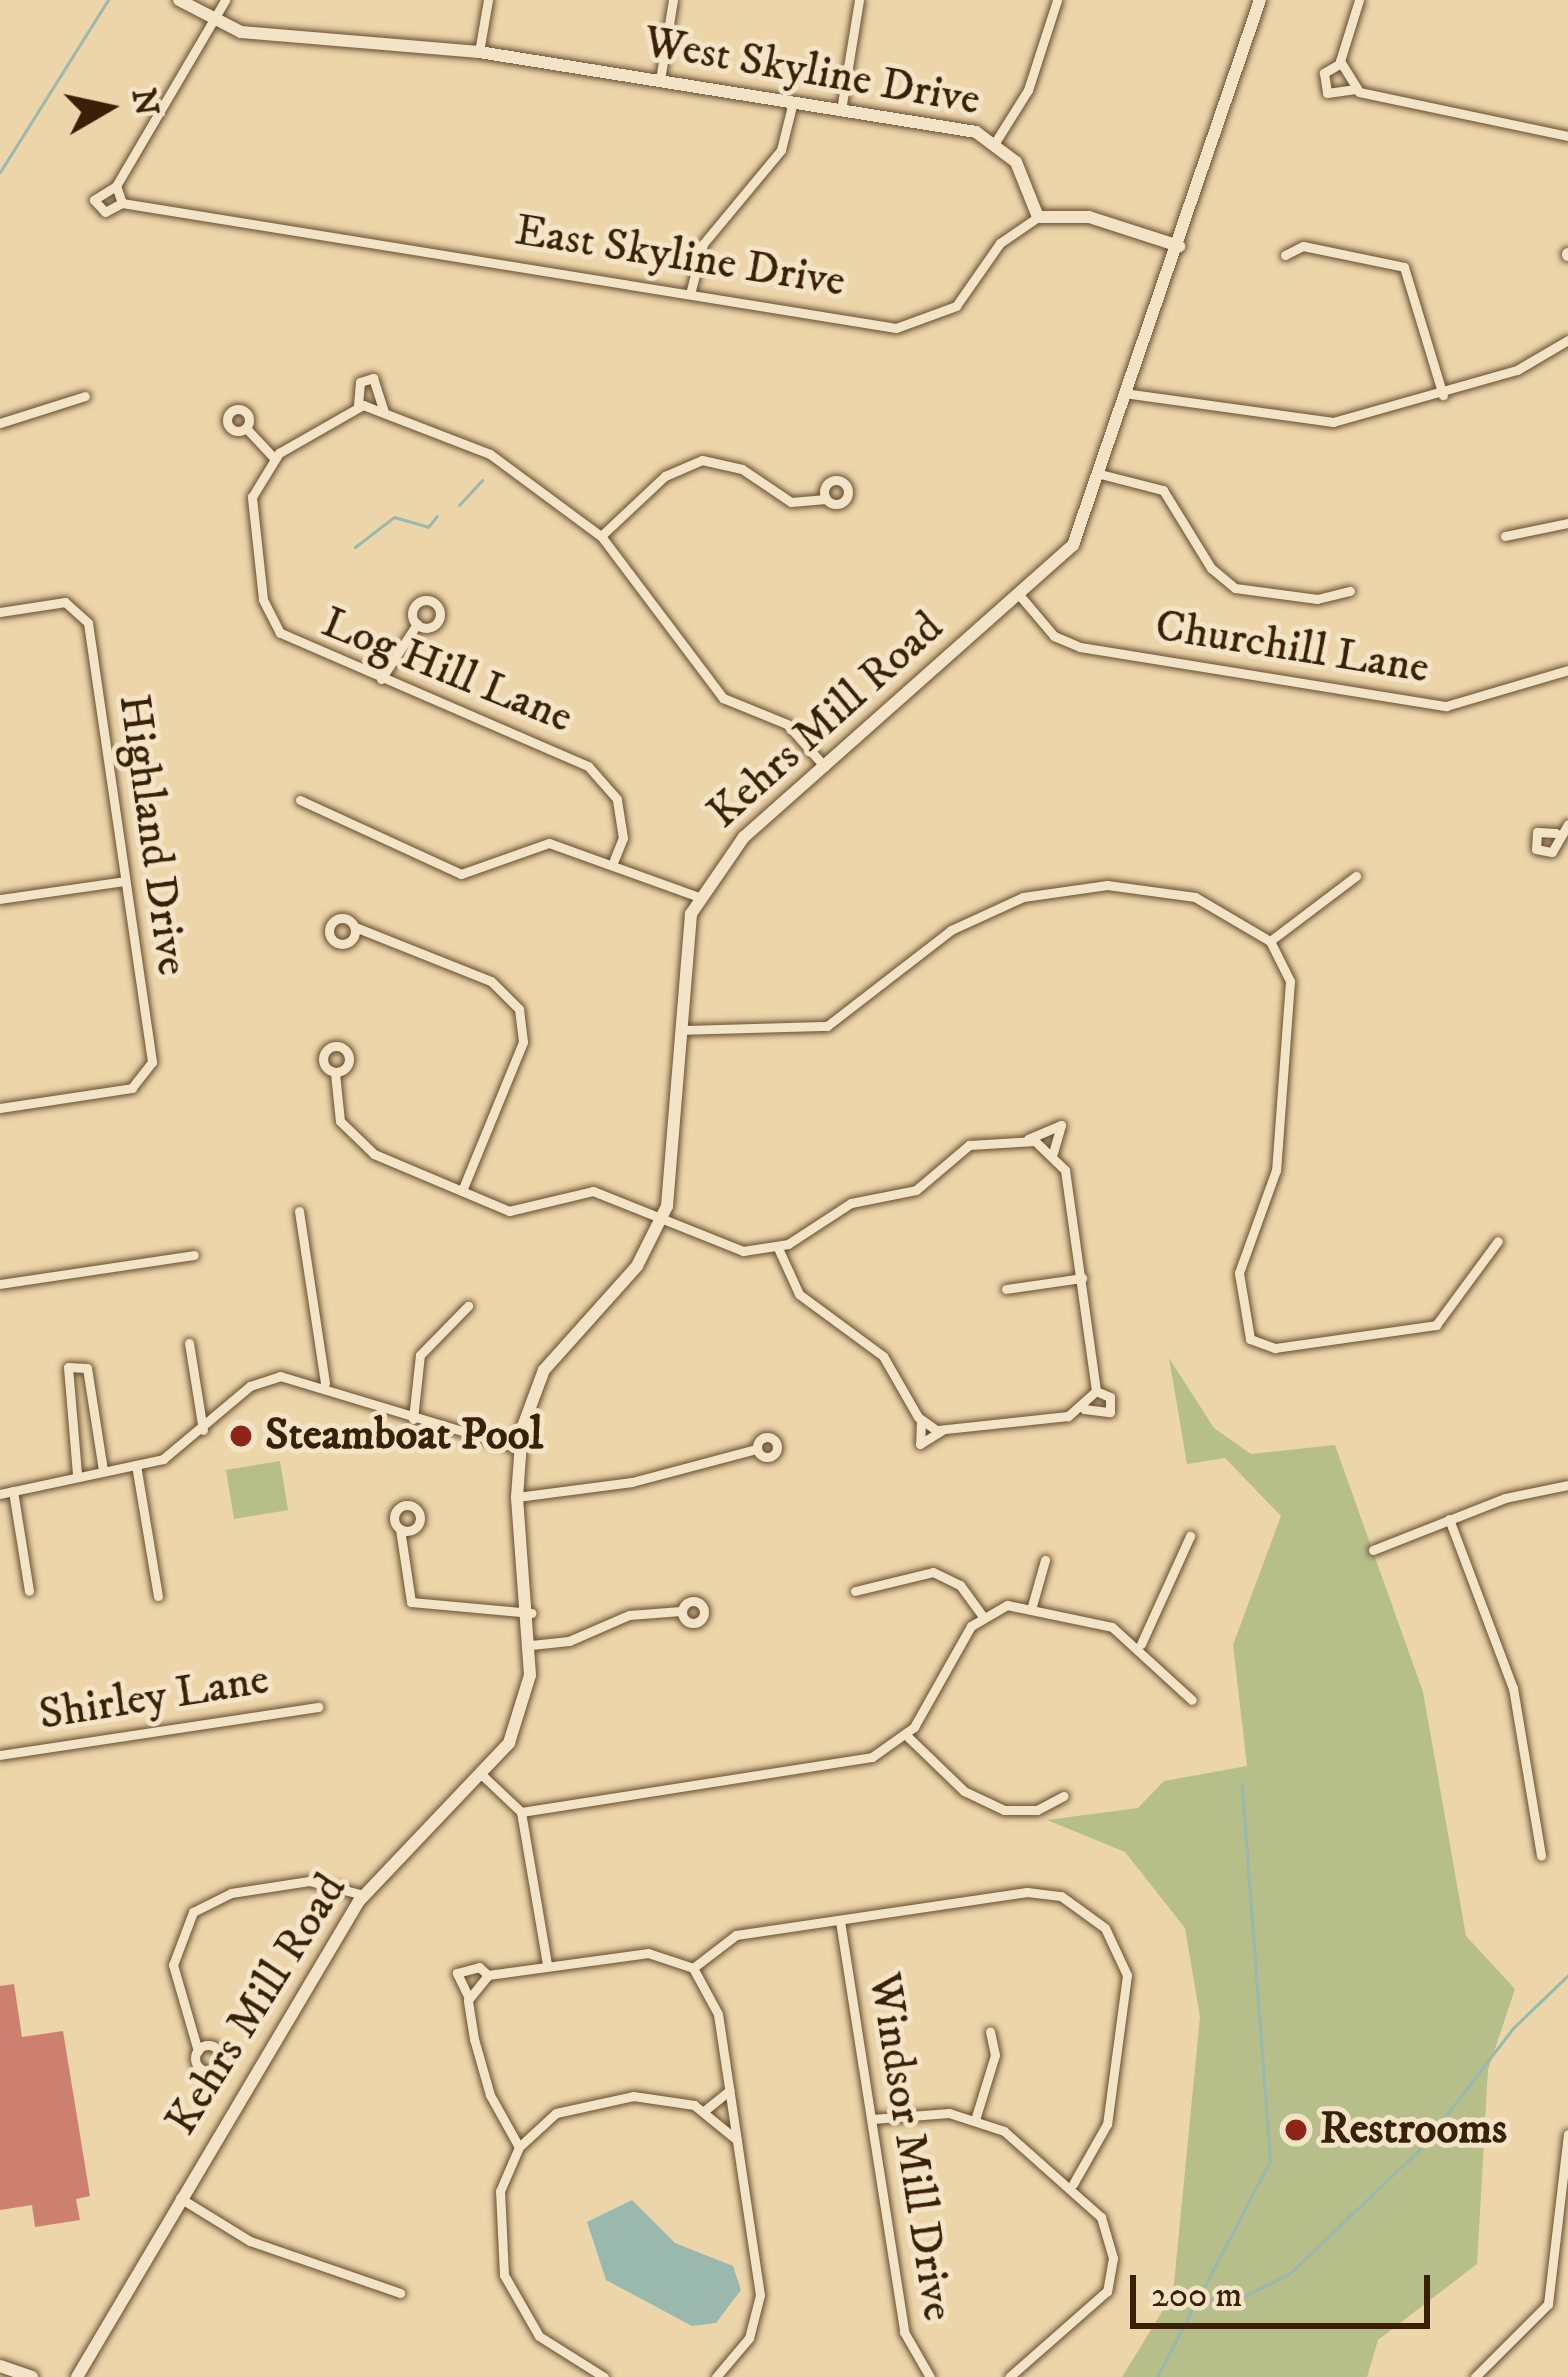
<!DOCTYPE html>
<style>
body{margin:0}
#map{position:relative;width:1568px;height:2377px;overflow:hidden;background:#ecd5a9;font-family:"IM FELL DW Pica",serif}
div>[style]{position:absolute}
[style*='--x']{left:calc(var(--x)*1px);top:calc(var(--y)*1px);width:calc(var(--w)*1px);rotate:calc(var(--a)*1deg)}
.green>*{inset:0;background:#b6be8a}
.water>*{inset:0;background:#99b8ae}
.stream>*{height:3px;margin:-1.5px;padding:0 1.5px;transform-origin:1.5px;border-radius:1.5px;background:#99b8ae}
.building>*{inset:0;background:#cd8070}
.roads{filter:drop-shadow(0 0 3px #664d30) drop-shadow(0 0 3px #664d30)}
.street>*{height:9px;margin:-4.5px;padding:0 4.5px;transform-origin:4.5px;border-radius:4.5px;background:#f3e4c7}
.street>.ring{margin:-4.5px;padding:0;box-sizing:content-box;background:none;border:9px solid #f3e4c7;border-radius:50%}
.secondary>*{height:12px;margin:-6px;padding:0 6px;transform-origin:6px;border-radius:6px;background:#f3e4c7}
.dots>*{width:33px;height:33px;translate:-50% -50%;box-sizing:border-box;border:6px solid #f3e4c7;border-radius:50%}
span{translate:-50% -50%;white-space:nowrap;text-align:center;line-height:1.15;-webkit-text-stroke:10px #f3e4c7;paint-order:stroke}
.street-label{font-size:45px;color:#392007}
.poi-label{font-size:45px;color:#392007;font-weight:700}
.left{translate:0 -50%;text-align:left}
.north{position:absolute;left:48px;top:48px;width:120px;height:120px;-webkit-text-stroke:9px #f3e4c7;paint-order:stroke;rotate:81deg;font-size:33px;font-weight:700;line-height:48px;text-align:center;color:#392007}
.north::after{content:'';display:block;margin:auto;width:42px;height:54px;background:#392007;clip-path:polygon(50% 0,100% 100%,50% 72%,0 100%)}
.scale{position:absolute;left:1130px;top:2275px;width:300px;height:54px;box-sizing:border-box;border:6px solid #392007;border-top:0;padding-left:15px;font-size:36px;line-height:42px;white-space:nowrap;color:#392007;-webkit-text-stroke:9px #f3e4c7;paint-order:stroke}
</style>
<div id="map">
<div class="green">
<i style="clip-path:polygon(1169px 1358px,1214px 1428px,1251px 1454px,1335px 1445px,1423px 1692px,1466px 1936px,1515px 1989px,1488px 2070px,1477px 2264px,1378px 2340px,1367px 2377px,1122px 2377px,1173px 2294px,1200px 2017px,1185px 1928px,1125px 1852px,1047px 1820px,1138px 1808px,1164px 1781px,1247px 1766px,1233px 1645px,1281px 1516px,1225px 1458px,1187px 1464px)"></i>
<i style="clip-path:polygon(280px 1461px,288px 1510px,234px 1519px,226px 1470px)"></i>
</div>
<div class="water">
<i style="clip-path:polygon(632px 2200px,675px 2243px,733px 2266px,741px 2290px,716px 2323px,692px 2326px,606px 2280px,587px 2222px)"></i>
</div>
<div class="stream">
<i style="--x:0;--y:172;--w:203;--a:-57.9"></i>
<i style="--x:459;--y:505;--w:34;--a:-47"></i>
<i style="--x:355;--y:547;--w:49;--a:-37.6"></i>
<i style="--x:394;--y:517;--w:35;--a:16"></i>
<i style="--x:428;--y:527;--w:14;--a:-51"></i>
<i style="--x:1197;--y:2305;--w:29;--a:-20"></i>
<i style="--x:1224;--y:2295;--w:12;--a:31"></i>
<i style="--x:1234;--y:2301;--w:61;--a:-26.1"></i>
<i style="--x:1289;--y:2274;--w:182;--a:-43.7"></i>
<i style="--x:1421;--y:2148;--w:151;--a:-52.5"></i>
<i style="--x:1513;--y:2028;--w:76;--a:-43.9"></i>
<i style="--x:1157;--y:2377;--w:244;--a:-62.4"></i>
<i style="--x:1270;--y:2161;--w:377;--a:-94.3"></i>
</div>
<div class="building">
<i style="clip-path:polygon(14px 1984px,22px 2037px,63px 2031px,90px 2196px,76px 2199px,80px 2220px,35px 2227px,32px 2205px,0 2210px,0 1986px)"></i>
</div>
<div class="roads">
<div class="street">
<i style="--x:1359;--y:0;--w:64;--a:107.3"></i>
<i style="--x:1340;--y:61;--w:36;--a:58"></i>
<i style="--x:1359;--y:92;--w:214;--a:11.9"></i>
<i style="--x:479;--y:52;--w:53;--a:-80.2"></i>
<i style="--x:1341;--y:63;--w:20;--a:150"></i>
<i style="--x:1324;--y:73;--w:20;--a:81"></i>
<i style="--x:1327;--y:93;--w:29;--a:-8"></i>
<i style="--x:660;--y:80;--w:81;--a:-80.8"></i>
<i style="--x:841;--y:110;--w:111;--a:-80.7"></i>
<i style="--x:996;--y:141;--w:60;--a:-57.9"></i>
<i style="--x:1028;--y:90;--w:95;--a:-72.1"></i>
<i style="--x:116;--y:186;--w:26;--a:148"></i>
<i style="--x:94;--y:200;--w:16;--a:47"></i>
<i style="--x:105;--y:212;--w:19;--a:-28"></i>
<i style="--x:122;--y:203;--w:784;--a:9.17"></i>
<i style="--x:896;--y:328;--w:64;--a:-20.1"></i>
<i style="--x:956;--y:306;--w:77;--a:-55.1"></i>
<i style="--x:1000;--y:243;--w:46;--a:-34.4"></i>
<i style="--x:122;--y:203;--w:18;--a:-109"></i>
<i style="--x:116;--y:186;--w:216;--a:-59.6"></i>
<i style="--x:1285;--y:255;--w:20;--a:-27"></i>
<i style="--x:1303;--y:246;--w:103;--a:11.7"></i>
<i style="--x:1404;--y:267;--w:134;--a:73.1"></i>
<i style="--x:690;--y:294;--w:52;--a:-75.4"></i>
<i style="--x:703;--y:244;--w:122;--a:-50.3"></i>
<i style="--x:781;--y:150;--w:49;--a:-76"></i>
<i style="--x:1131;--y:394;--w:204;--a:7.9"></i>
<i style="--x:1333;--y:422;--w:191;--a:-15.8"></i>
<i style="--x:1517;--y:370;--w:59;--a:-30.5"></i>
<i style="--x:358;--y:405;--w:23;--a:-85"></i>
<i style="--x:360;--y:382;--w:14;--a:-17"></i>
<i style="--x:373;--y:378;--w:35;--a:72"></i>
<i class="ring" style="left:227px;top:409px;width:13px;height:13px"></i>
<i style="--x:0;--y:423;--w:89;--a:-17.6"></i>
<i style="--x:246;--y:428;--w:40;--a:47"></i>
<i style="--x:1104;--y:475;--w:61;--a:14.3"></i>
<i style="--x:1163;--y:490;--w:92;--a:58.4"></i>
<i style="--x:1211;--y:568;--w:31;--a:40"></i>
<i style="--x:1235;--y:588;--w:83;--a:7.6"></i>
<i style="--x:1317;--y:599;--w:34;--a:-14"></i>
<i class="ring" style="left:824px;top:480px;width:15px;height:15px"></i>
<i style="--x:601;--y:536;--w:88;--a:-43.2"></i>
<i style="--x:665;--y:476;--w:40;--a:-23.4"></i>
<i style="--x:702;--y:460;--w:41;--a:12.7"></i>
<i style="--x:742;--y:469;--w:59;--a:34"></i>
<i style="--x:791;--y:502;--w:35;--a:-5"></i>
<i style="--x:1505;--y:536;--w:64;--a:-11.7"></i>
<i style="--x:1021;--y:597;--w:51;--a:49.8"></i>
<i style="--x:1054;--y:636;--w:28;--a:23"></i>
<i style="--x:1080;--y:647;--w:371;--a:9.2"></i>
<i style="--x:1446;--y:706;--w:127;--a:-16.4"></i>
<i class="ring" style="left:412px;top:600px;width:19px;height:19px"></i>
<i style="--x:0;--y:612;--w:66;--a:-8.7"></i>
<i style="--x:65;--y:602;--w:31;--a:42"></i>
<i style="--x:88;--y:623;--w:444;--a:81.7"></i>
<i style="--x:152;--y:1062;--w:33;--a:128"></i>
<i style="--x:132;--y:1088;--w:134;--a:171.4"></i>
<i style="--x:381;--y:679;--w:66;--a:-56.8"></i>
<i style="--x:300;--y:800;--w:177;--a:24.7"></i>
<i style="--x:461;--y:874;--w:93;--a:-19.4"></i>
<i style="--x:549;--y:843;--w:159;--a:19.8"></i>
<i style="--x:1556;--y:833;--w:19;--a:-177"></i>
<i style="--x:1537;--y:832;--w:17;--a:93"></i>
<i style="--x:1536;--y:849;--w:16;--a:11"></i>
<i style="--x:1552;--y:852;--w:32;--a:-60"></i>
<i style="--x:614;--y:860;--w:24;--a:-68"></i>
<i style="--x:623;--y:838;--w:39;--a:-99"></i>
<i style="--x:617;--y:799;--w:44;--a:-131.3"></i>
<i style="--x:588;--y:766;--w:335;--a:-156.6"></i>
<i style="--x:280;--y:633;--w:38;--a:-117"></i>
<i style="--x:263;--y:599;--w:103;--a:-96.2"></i>
<i style="--x:252;--y:497;--w:52;--a:-58.5"></i>
<i style="--x:279;--y:453;--w:97;--a:-29.7"></i>
<i style="--x:363;--y:405;--w:136;--a:21.1"></i>
<i style="--x:490;--y:454;--w:138;--a:36.5"></i>
<i style="--x:601;--y:536;--w:203;--a:53"></i>
<i style="--x:723;--y:698;--w:69;--a:22.1"></i>
<i style="--x:787;--y:724;--w:57;--a:48.5"></i>
<i style="--x:0;--y:899;--w:126;--a:-8.2"></i>
<i class="ring" style="left:329px;top:918px;width:17px;height:17px"></i>
<i style="--x:355;--y:927;--w:146;--a:21.7"></i>
<i style="--x:491;--y:981;--w:40;--a:45"></i>
<i style="--x:519;--y:1009;--w:33;--a:83"></i>
<i style="--x:523;--y:1042;--w:161;--a:112.3"></i>
<i style="--x:1270;--y:941;--w:108;--a:-37.1"></i>
<i style="--x:681;--y:1030;--w:146;--a:-1.6"></i>
<i style="--x:827;--y:1026;--w:157;--a:-37.7"></i>
<i style="--x:951;--y:930;--w:79;--a:-24.6"></i>
<i style="--x:1023;--y:897;--w:85;--a:-8.1"></i>
<i style="--x:1107;--y:885;--w:89;--a:7.8"></i>
<i style="--x:1195;--y:897;--w:87;--a:30.4"></i>
<i style="--x:1270;--y:941;--w:45;--a:63.4"></i>
<i style="--x:1290;--y:981;--w:190;--a:94.2"></i>
<i style="--x:1276;--y:1170;--w:109;--a:109.8"></i>
<i style="--x:1239;--y:1273;--w:67;--a:80.5"></i>
<i style="--x:1250;--y:1339;--w:27;--a:20"></i>
<i style="--x:1275;--y:1348;--w:163;--a:-8.1"></i>
<i style="--x:1436;--y:1325;--w:104;--a:-53.6"></i>
<i class="ring" style="left:323px;top:1046px;width:17px;height:17px"></i>
<i style="--x:335;--y:1073;--w:48;--a:84.1"></i>
<i style="--x:340;--y:1121;--w:47;--a:44.1"></i>
<i style="--x:374;--y:1154;--w:147;--a:22.9"></i>
<i style="--x:509;--y:1211;--w:86;--a:-13.4"></i>
<i style="--x:593;--y:1191;--w:162;--a:21.8"></i>
<i style="--x:743;--y:1251;--w:46;--a:-8.8"></i>
<i style="--x:788;--y:1244;--w:75;--a:-33.1"></i>
<i style="--x:851;--y:1203;--w:66;--a:-11.3"></i>
<i style="--x:916;--y:1190;--w:70;--a:-40.3"></i>
<i style="--x:969;--y:1145;--w:66;--a:-3.5"></i>
<i style="--x:1035;--y:1141;--w:42;--a:44"></i>
<i style="--x:1065;--y:1170;--w:223;--a:82"></i>
<i style="--x:1096;--y:1391;--w:38;--a:138"></i>
<i style="--x:1068;--y:1416;--w:133;--a:173.9"></i>
<i style="--x:936;--y:1430;--w:22;--a:-144"></i>
<i style="--x:918;--y:1417;--w:70;--a:-119.8"></i>
<i style="--x:883;--y:1356;--w:104;--a:-143.6"></i>
<i style="--x:799;--y:1294;--w:51;--a:-114.5"></i>
<i style="--x:1028;--y:1139;--w:36;--a:-23"></i>
<i style="--x:1061;--y:1125;--w:29;--a:106"></i>
<i style="--x:299;--y:1211;--w:174;--a:81.4"></i>
<i style="--x:0;--y:1284;--w:196;--a:-8.5"></i>
<i style="--x:1006;--y:1289;--w:77;--a:-8.2"></i>
<i style="--x:189;--y:1343;--w:88;--a:80.9"></i>
<i style="--x:1084;--y:1409;--w:26;--a:7"></i>
<i style="--x:1110;--y:1412;--w:15;--a:-90"></i>
<i style="--x:1110;--y:1397;--w:15;--a:-157"></i>
<i style="--x:413;--y:1419;--w:64;--a:-83.8"></i>
<i style="--x:420;--y:1355;--w:69;--a:-45.6"></i>
<i style="--x:921;--y:1420;--w:24;--a:92"></i>
<i style="--x:920;--y:1444;--w:26;--a:-32"></i>
<i class="ring" style="left:757px;top:1437px;width:11px;height:11px"></i>
<i style="--x:136;--y:1465;--w:133;--a:80.5"></i>
<i style="--x:77;--y:1474;--w:107;--a:-94.8"></i>
<i style="--x:68;--y:1367;--w:19;--a:3"></i>
<i style="--x:87;--y:1368;--w:103;--a:81.1"></i>
<i style="--x:13;--y:1491;--w:101;--a:80.9"></i>
<i style="--x:0;--y:1494;--w:167;--a:-12.1"></i>
<i style="--x:163;--y:1459;--w:114;--a:-40"></i>
<i style="--x:250;--y:1386;--w:32;--a:-18"></i>
<i style="--x:280;--y:1376;--w:249;--a:16.8"></i>
<i style="--x:517;--y:1497;--w:116;--a:-7.4"></i>
<i style="--x:632;--y:1482;--w:128;--a:-14.9"></i>
<i class="ring" style="left:394px;top:1505px;width:17px;height:17px"></i>
<i style="--x:1449;--y:1519;--w:181;--a:69.3"></i>
<i style="--x:1513;--y:1688;--w:170;--a:80.5"></i>
<i style="--x:400;--y:1529;--w:74;--a:81.4"></i>
<i style="--x:411;--y:1602;--w:121;--a:5.2"></i>
<i style="--x:1373;--y:1550;--w:142;--a:-21.5"></i>
<i style="--x:1505;--y:1498;--w:64;--a:-11.7"></i>
<i style="--x:855;--y:1591;--w:80;--a:-13.7"></i>
<i style="--x:933;--y:1572;--w:30;--a:26"></i>
<i style="--x:960;--y:1585;--w:37;--a:54"></i>
<i class="ring" style="left:682px;top:1601px;width:13px;height:13px"></i>
<i style="--x:1032;--y:1606;--w:48;--a:-74.2"></i>
<i style="--x:1141;--y:1644;--w:119;--a:-65.6"></i>
<i style="--x:531;--y:1645;--w:38;--a:-6"></i>
<i style="--x:569;--y:1641;--w:65;--a:-23.4"></i>
<i style="--x:629;--y:1615;--w:52;--a:-4.4"></i>
<i style="--x:906;--y:1735;--w:81;--a:44"></i>
<i style="--x:964;--y:1791;--w:44;--a:25.4"></i>
<i style="--x:1004;--y:1810;--w:33;--a:0"></i>
<i style="--x:1037;--y:1810;--w:30;--a:-28"></i>
<i style="--x:0;--y:1755;--w:322;--a:-8.6"></i>
<i style="--x:481;--y:1774;--w:55;--a:43.5"></i>
<i style="--x:521;--y:1812;--w:154;--a:80.3"></i>
<i style="--x:521;--y:1812;--w:355;--a:-8.9"></i>
<i style="--x:872;--y:1757;--w:52;--a:-35.5"></i>
<i style="--x:914;--y:1727;--w:116;--a:-60.6"></i>
<i style="--x:971;--y:1626;--w:42;--a:-30.3"></i>
<i style="--x:1007;--y:1605;--w:107;--a:11.8"></i>
<i style="--x:1112;--y:1627;--w:108;--a:42.4"></i>
<i style="--x:840;--y:1921;--w:416;--a:81.1"></i>
<i style="--x:904;--y:2332;--w:52;--a:60"></i>
<i style="--x:693;--y:1968;--w:52;--a:61.5"></i>
<i style="--x:718;--y:2014;--w:284;--a:81.5"></i>
<i style="--x:760;--y:2295;--w:44;--a:104.3"></i>
<i style="--x:749;--y:2338;--w:51;--a:130.2"></i>
<i style="--x:469;--y:1998;--w:28;--a:-116"></i>
<i style="--x:457;--y:1973;--w:23;--a:-15"></i>
<i style="--x:479;--y:1967;--w:12;--a:42"></i>
<i class="ring" style="left:195px;top:2045px;width:17px;height:17px"></i>
<i style="--x:198;--y:2051;--w:90;--a:-106.2"></i>
<i style="--x:173;--y:1965;--w:57;--a:-69.3"></i>
<i style="--x:193;--y:1912;--w:42;--a:-26.6"></i>
<i style="--x:231;--y:1893;--w:79;--a:-8.7"></i>
<i style="--x:309;--y:1881;--w:57;--a:14.3"></i>
<i style="--x:704;--y:2111;--w:33;--a:-39"></i>
<i style="--x:872;--y:2119;--w:77;--a:-4.5"></i>
<i style="--x:949;--y:2113;--w:58;--a:18.1"></i>
<i style="--x:1004;--y:2131;--w:130;--a:41.6"></i>
<i style="--x:1101;--y:2217;--w:43;--a:73.7"></i>
<i style="--x:1113;--y:2258;--w:34;--a:100"></i>
<i style="--x:1107;--y:2291;--w:130;--a:138.7"></i>
<i style="--x:975;--y:2120;--w:68;--a:-72.9"></i>
<i style="--x:995;--y:2055;--w:24;--a:-102"></i>
<i style="--x:519;--y:2147;--w:50;--a:-42.6"></i>
<i style="--x:556;--y:2113;--w:79;--a:-12.4"></i>
<i style="--x:633;--y:2096;--w:62;--a:8.4"></i>
<i style="--x:694;--y:2105;--w:55;--a:39.1"></i>
<i style="--x:180;--y:2198;--w:82;--a:31.6"></i>
<i style="--x:250;--y:2241;--w:159;--a:19.1"></i>
<i style="--x:604;--y:2377;--w:77;--a:-147.8"></i>
<i style="--x:539;--y:2336;--w:70;--a:-119.8"></i>
<i style="--x:504;--y:2275;--w:84;--a:-92.7"></i>
<i style="--x:500;--y:2191;--w:48;--a:-66.6"></i>
<i style="--x:519;--y:2147;--w:60;--a:-119.1"></i>
<i style="--x:490;--y:2095;--w:58;--a:-105.9"></i>
<i style="--x:474;--y:2039;--w:39;--a:-99"></i>
<i style="--x:468;--y:2000;--w:32;--a:-51"></i>
<i style="--x:488;--y:1975;--w:162;--a:-7.8"></i>
<i style="--x:648;--y:1953;--w:47;--a:18.4"></i>
<i style="--x:693;--y:1968;--w:54;--a:-37.5"></i>
<i style="--x:736;--y:1935;--w:294;--a:-8.4"></i>
<i style="--x:1027;--y:1892;--w:34;--a:7"></i>
<i style="--x:1061;--y:1896;--w:54;--a:36"></i>
<i style="--x:1105;--y:1928;--w:52;--a:64.9"></i>
<i style="--x:1127;--y:1975;--w:150;--a:97.6"></i>
<i style="--x:1107;--y:2124;--w:69;--a:119.5"></i>
<i style="--x:1475;--y:2377;--w:103;--a:-45"></i>
<i style="--x:1548;--y:2304;--w:171;--a:-83.3"></i>
</div>
<div class="secondary">
<i style="--x:179;--y:0;--w:70;--a:27.3"></i>
<i style="--x:241;--y:32;--w:239;--a:4.8"></i>
<i style="--x:479;--y:52;--w:503;--a:9.14"></i>
<i style="--x:976;--y:132;--w:50;--a:36.9"></i>
<i style="--x:1016;--y:162;--w:59;--a:68.2"></i>
<i style="--x:1038;--y:217;--w:51;--a:0"></i>
<i style="--x:1089;--y:217;--w:95;--a:17.9"></i>
<i style="--x:1568;--y:254;--w:1;--a:90"></i>
<i style="--x:0;--y:2366;--w:34;--a:19"></i>
<i style="--x:77;--y:2377;--w:553;--a:-59.36"></i>
<i style="--x:359;--y:1901;--w:218;--a:-46.5"></i>
<i style="--x:509;--y:1743;--w:71;--a:-72.8"></i>
<i style="--x:530;--y:1675;--w:178;--a:-94.2"></i>
<i style="--x:517;--y:1497;--w:68;--a:-85.8"></i>
<i style="--x:522;--y:1429;--w:63;--a:-69.6"></i>
<i style="--x:544;--y:1370;--w:140;--a:-48.2"></i>
<i style="--x:637;--y:1266;--w:67;--a:-63.4"></i>
<i style="--x:667;--y:1206;--w:293;--a:-85.3"></i>
<i style="--x:691;--y:914;--w:93;--a:-55.5"></i>
<i style="--x:744;--y:837;--w:440;--a:-41.6"></i>
<i style="--x:1073;--y:545;--w:576;--a:-71.06"></i>
</div>
</div>
<div class="dots">
<i style="left:241px;top:1436px;background:#8f2418"></i>
<i style="left:1296px;top:2130px;background:#8f2418"></i>
</div>
<div class="street-label">
<span style="left:812px;top:72px;rotate:10deg">West Skyline Drive</span>
<span style="left:680px;top:257px;rotate:9deg">East Skyline Drive</span>
<span style="left:1292px;top:648px;rotate:9deg">Churchill Lane</span>
<span style="left:447px;top:671px;rotate:22deg">Log Hill Lane</span>
<span style="left:826px;top:721px;rotate:-42deg">Kehrs Mill Road</span>
<span style="left:152px;top:835px;rotate:82deg">Highland Drive</span>
<span style="left:154px;top:1698px;rotate:-9deg">Shirley Lane</span>
<span style="left:257px;top:2005px;rotate:-58deg">Kehrs Mill Road</span>
<span style="left:910px;top:2147px;rotate:81deg">Windsor Mill Drive</span>
</div>
<div class="poi-label">
<span class="left" style="left:265px;top:1436px">Steamboat Pool</span>
<span class="left" style="left:1320px;top:2130px">Restrooms</span>
</div>
<div class="north">N</div>
<div class="scale">200 m</div>
</div>
